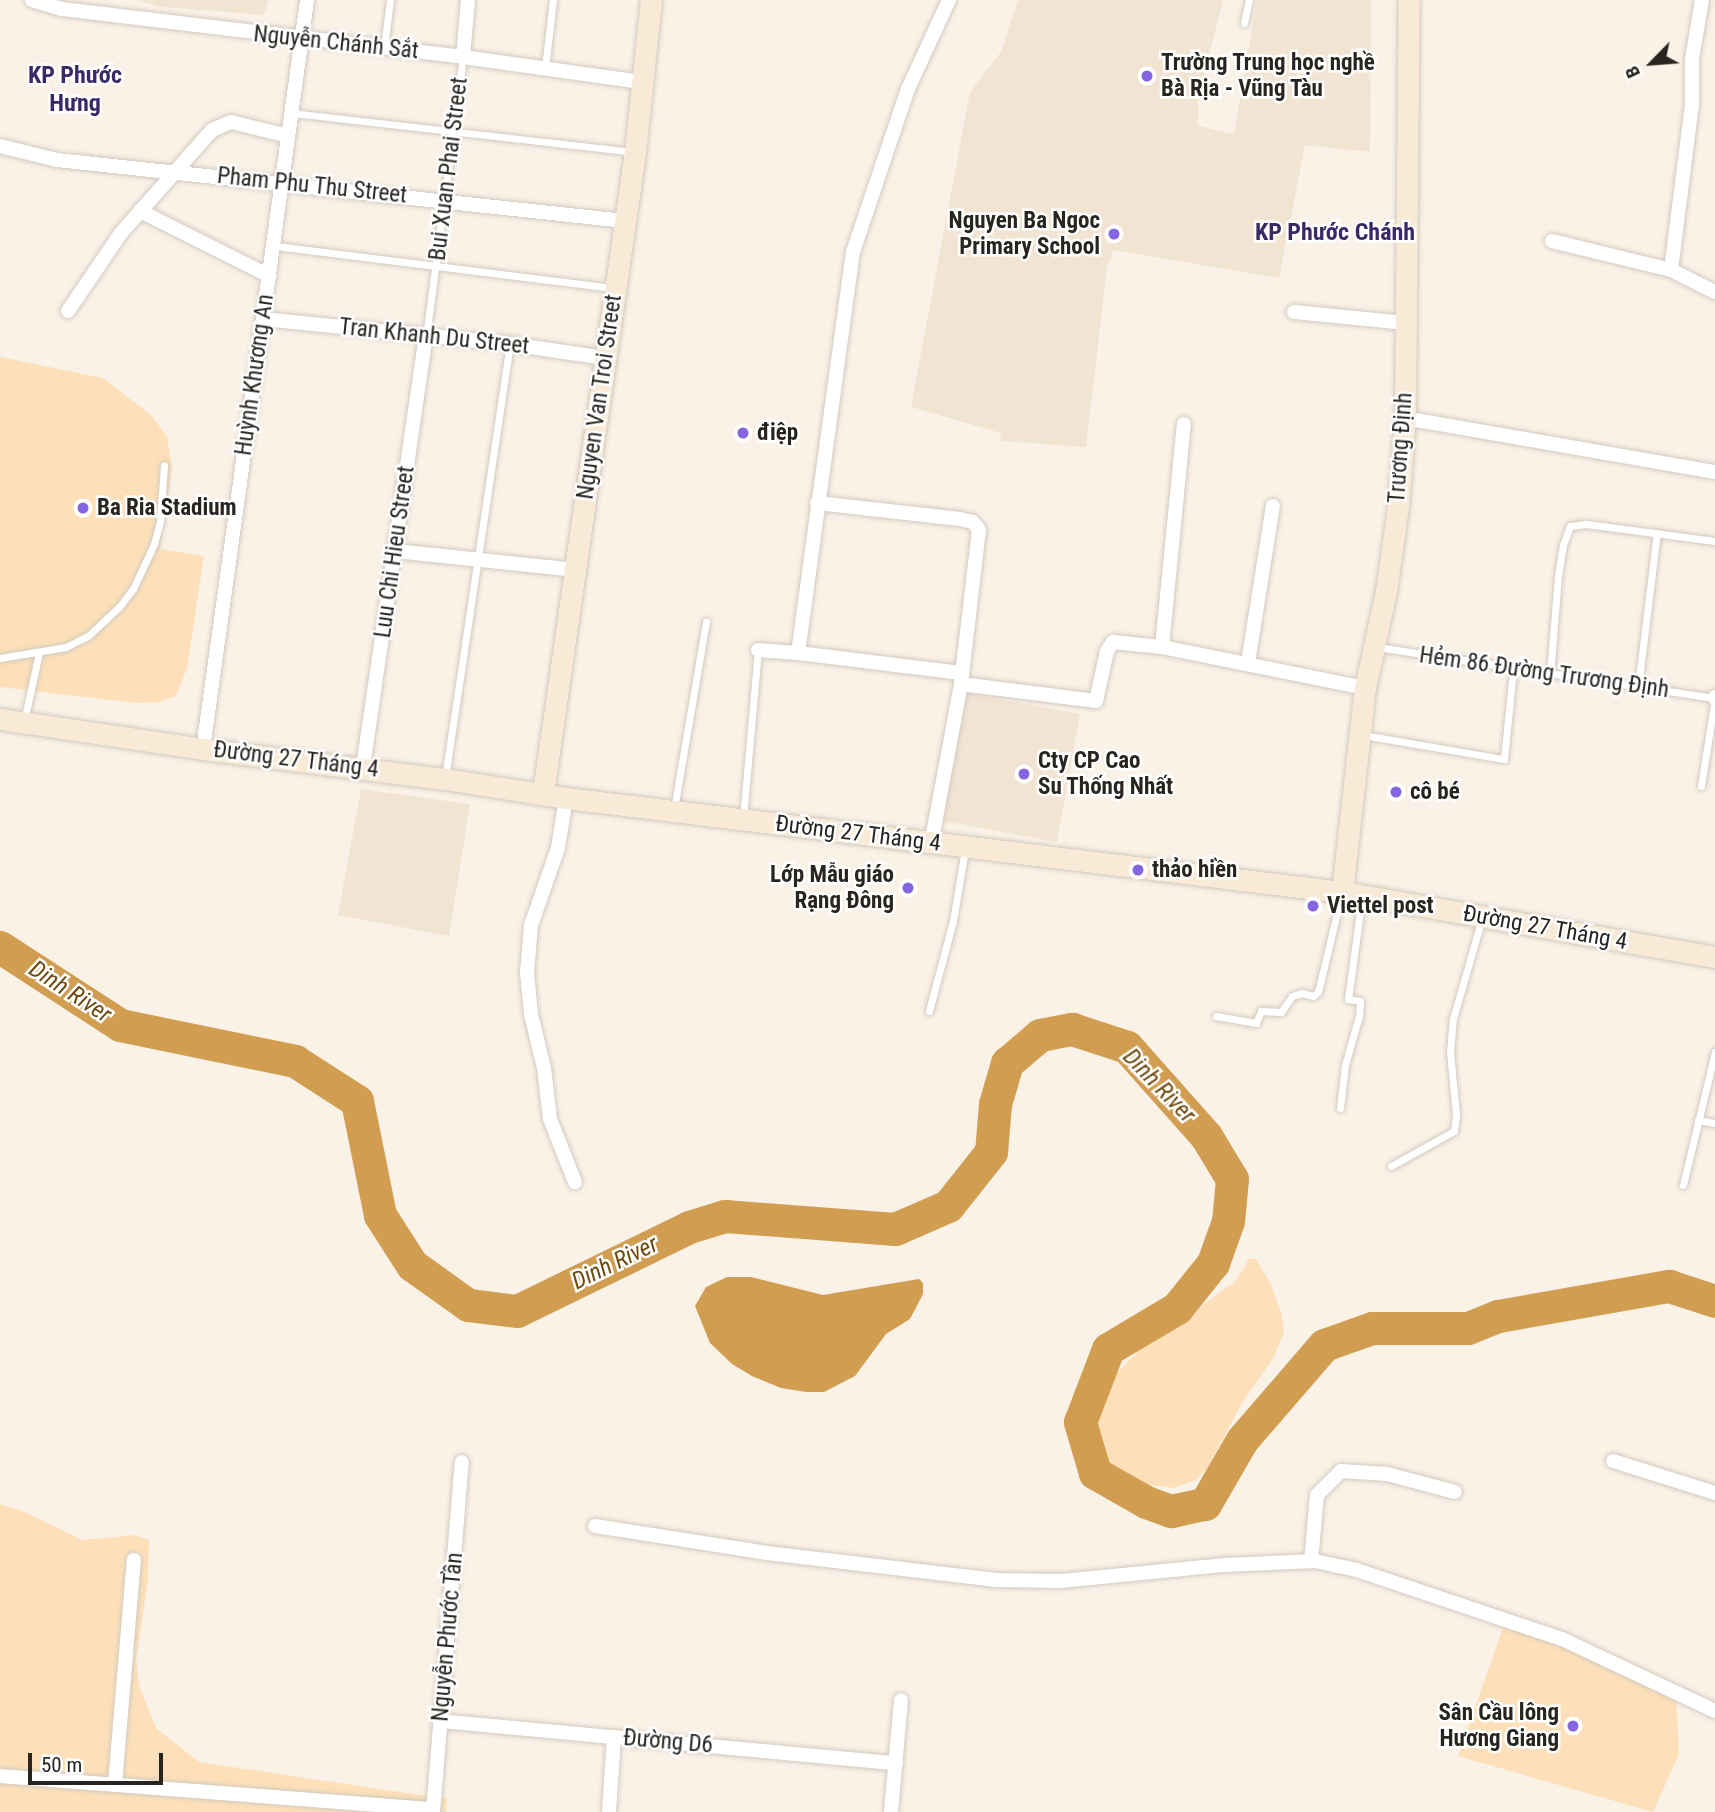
<!DOCTYPE html>
<meta charset="utf-8">
<style>
body{margin:0}
#map{position:relative;width:1715px;height:1812px;overflow:hidden;background:#faf1e7;font-family:"Roboto Condensed",sans-serif}
div>[style]{position:absolute}
[style*='--x']{left:calc(var(--x)*1px);top:calc(var(--y)*1px);width:calc(var(--w)*1px);rotate:calc(var(--a)*1deg)}
.built>*{inset:0;background:#f1e4d3}
.green>*{inset:0;background:#fde0b9}
.water>*{inset:0;background:#d09d51}
.river>*{height:33px;margin:-16.5px;padding:0 16.5px;transform-origin:16.5px;border-radius:16.5px;background:#d09d51}
.roads{filter:drop-shadow(0 0 2px #d2cac0) drop-shadow(0 0 2px #d2cac0)}
.lane>*{height:7px;margin:-3.5px;padding:0 3.5px;transform-origin:3.5px;border-radius:3.5px;background:#fff}
.street>*{height:14px;margin:-7px;padding:0 7px;transform-origin:7px;border-radius:7px;background:#fff}
.secondary>*{height:21px;margin:-10.5px;padding:0 10.5px;transform-origin:10.5px;border-radius:10.5px;background:#f8ead6}
.dots>*{width:19px;height:19px;translate:-50% -50%;box-sizing:border-box;border:4px solid #fff;border-radius:50%}
span{translate:-50% -50%;white-space:nowrap;text-align:center;line-height:1.15;-webkit-text-stroke:5px #fff;paint-order:stroke}
.street-label{font-size:23px;color:#282521}
.poi-label{font-size:23px;color:#282521;font-weight:700}
.left{translate:0 -50%;text-align:left}
.right{translate:-100% -50%;text-align:right}
.neighbourhood-label{font-size:24px;color:#392a66;font-weight:700}
.water-label{font-size:24px;color:#6d4a0f;font-style:italic}
.north{position:absolute;left:1617px;top:28px;width:70px;height:70px;-webkit-text-stroke:5px #fff;paint-order:stroke;rotate:245deg;font-size:19px;font-weight:700;line-height:28px;text-align:center;color:#282521}
.north::after{content:'';display:block;margin:auto;width:24px;height:32px;background:#282521;clip-path:polygon(50% 0,100% 100%,50% 72%,0 100%)}
.scale{position:absolute;left:28px;top:1753px;width:135px;height:32px;box-sizing:border-box;border:4px solid #282521;border-top:0;padding-left:9px;font-size:21px;line-height:24px;white-space:nowrap;color:#282521;-webkit-text-stroke:5px #fff;paint-order:stroke}
</style>
<div id="map">
<div class="built">
<i style="clip-path:polygon(136px 0,268px 0,264px 15px,162px 7px)"></i>
<i style="clip-path:polygon(1018px 0,1223px 0,1198px 99px,1198px 126px,1234px 134px,1257px 0,1371px 0,1370px 152px,1305px 145px,1279px 278px,1113px 250px,1107px 268px,1086px 447px,1000px 441px,1001px 433px,911px 407px,970px 92px,1001px 52px)"></i>
<i style="clip-path:polygon(965px 693px,1080px 714px,1057px 842px,943px 821px)"></i>
<i style="clip-path:polygon(361px 789px,470px 804px,449px 936px,338px 915px)"></i>
</div>
<div class="green">
<i style="clip-path:polygon(0 357px,103px 378px,152px 416px,167px 437px,172px 467px,160px 549px,204px 556px,187px 668px,176px 696px,160px 702px,136px 703px,0 687px)"></i>
<i style="clip-path:polygon(1249px 1259px,1256px 1259px,1271px 1284px,1282px 1315px,1284px 1332px,1274px 1357px,1242px 1403px,1207px 1469px,1196px 1480px,1173px 1488px,1120px 1481px,1112px 1476px,1098px 1460px,1090px 1437px,1092px 1410px,1098px 1397px,1108px 1382px,1144px 1346px,1235px 1282px)"></i>
<i style="clip-path:polygon(0 1504px,20px 1510px,83px 1540px,135px 1535px,149px 1540px,148px 1581px,136px 1659px,139px 1685px,156px 1728px,199px 1762px,447px 1799px,446px 1812px,0 1812px)"></i>
<i style="clip-path:polygon(1506px 1619px,1676px 1698px,1679px 1754px,1653px 1812px,1458px 1756px)"></i>
</div>
<div class="water">
<i style="clip-path:polygon(727px 1277px,751px 1277px,823px 1295px,919px 1279px,923px 1283px,923px 1294px,910px 1319px,886px 1334px,855px 1376px,824px 1392px,806px 1392px,781px 1388px,752px 1376px,732px 1364px,710px 1343px,695px 1306px,706px 1287px)"></i>
</div>
<div class="river">
<i style="--x:0;--y:947;--w:143;--a:33"></i>
<i style="--x:120;--y:1025;--w:179;--a:11.6"></i>
<i style="--x:295;--y:1061;--w:74;--a:32.8"></i>
<i style="--x:357;--y:1101;--w:116;--a:78.6"></i>
<i style="--x:380;--y:1215;--w:59;--a:57.4"></i>
<i style="--x:412;--y:1265;--w:69;--a:35.5"></i>
<i style="--x:468;--y:1305;--w:49;--a:7"></i>
<i style="--x:517;--y:1311;--w:191;--a:-26"></i>
<i style="--x:689;--y:1227;--w:38;--a:-17"></i>
<i style="--x:725;--y:1216;--w:170;--a:4.4"></i>
<i style="--x:895;--y:1229;--w:58;--a:-23.5"></i>
<i style="--x:948;--y:1206;--w:69;--a:-51.5"></i>
<i style="--x:991;--y:1152;--w:48;--a:-85.2"></i>
<i style="--x:995;--y:1104;--w:43;--a:-73.7"></i>
<i style="--x:1007;--y:1063;--w:43;--a:-40.3"></i>
<i style="--x:1040;--y:1035;--w:33;--a:-11"></i>
<i style="--x:1072;--y:1029;--w:58;--a:18.1"></i>
<i style="--x:1127;--y:1047;--w:119;--a:48.4"></i>
<i style="--x:1206;--y:1136;--w:50;--a:58.8"></i>
<i style="--x:1232;--y:1179;--w:42;--a:95.4"></i>
<i style="--x:1228;--y:1221;--w:45;--a:109.7"></i>
<i style="--x:1213;--y:1263;--w:58;--a:128.7"></i>
<i style="--x:1177;--y:1308;--w:80;--a:149.3"></i>
<i style="--x:1108;--y:1349;--w:78;--a:111"></i>
<i style="--x:1080;--y:1422;--w:53;--a:73.6"></i>
<i style="--x:1095;--y:1473;--w:59;--a:29.6"></i>
<i style="--x:1146;--y:1502;--w:27;--a:20"></i>
<i style="--x:1171;--y:1511;--w:35;--a:-12"></i>
<i style="--x:1205;--y:1504;--w:74;--a:-60"></i>
<i style="--x:1242;--y:1440;--w:125;--a:-49.2"></i>
<i style="--x:1324;--y:1345;--w:51;--a:-19.5"></i>
<i style="--x:1372;--y:1328;--w:96;--a:0"></i>
<i style="--x:1468;--y:1328;--w:32;--a:-22"></i>
<i style="--x:1498;--y:1316;--w:174;--a:-10"></i>
<i style="--x:1669;--y:1286;--w:48;--a:18.1"></i>
</div>
<div class="roads">
<div class="lane">
<i style="--x:1244;--y:23;--w:24;--a:-78"></i>
<i style="--x:384;--y:47;--w:47;--a:-82.7"></i>
<i style="--x:545;--y:68;--w:68;--a:-83.3"></i>
<i style="--x:292;--y:113;--w:342;--a:6.5"></i>
<i style="--x:275;--y:246;--w:339;--a:7.1"></i>
<i style="--x:426;--y:337;--w:282;--a:-82.5"></i>
<i style="--x:1377;--y:647;--w:341;--a:8.6"></i>
<i style="--x:0;--y:658;--w:67;--a:-9.5"></i>
<i style="--x:66;--y:647;--w:25;--a:-27"></i>
<i style="--x:88;--y:636;--w:44;--a:-43.2"></i>
<i style="--x:120;--y:606;--w:21;--a:-53"></i>
<i style="--x:133;--y:589;--w:50;--a:-65"></i>
<i style="--x:154;--y:544;--w:24;--a:-75"></i>
<i style="--x:160;--y:521;--w:56;--a:-85.9"></i>
<i style="--x:1550;--y:675;--w:99;--a:-85.4"></i>
<i style="--x:1558;--y:576;--w:31;--a:-81"></i>
<i style="--x:1563;--y:545;--w:20;--a:-70"></i>
<i style="--x:1570;--y:526;--w:16;--a:-7"></i>
<i style="--x:1586;--y:524;--w:130;--a:7.5"></i>
<i style="--x:1638;--y:687;--w:155;--a:-83"></i>
<i style="--x:24;--y:721;--w:70;--a:-77.6"></i>
<i style="--x:1363;--y:735;--w:143;--a:9.7"></i>
<i style="--x:1504;--y:759;--w:89;--a:-84.2"></i>
<i style="--x:445;--y:778;--w:439;--a:-81.5"></i>
<i style="--x:1701;--y:786;--w:89;--a:-81"></i>
<i style="--x:674;--y:809;--w:190;--a:-80.3"></i>
<i style="--x:743;--y:818;--w:169;--a:-84.9"></i>
<i style="--x:929;--y:1011;--w:93;--a:-75.1"></i>
<i style="--x:953;--y:921;--w:73;--a:-80.5"></i>
<i style="--x:1216;--y:1016;--w:41;--a:9.9"></i>
<i style="--x:1256;--y:1023;--w:13;--a:-67"></i>
<i style="--x:1261;--y:1011;--w:20;--a:3"></i>
<i style="--x:1281;--y:1012;--w:19;--a:-55"></i>
<i style="--x:1292;--y:996;--w:10;--a:-17"></i>
<i style="--x:1302;--y:993;--w:11;--a:15"></i>
<i style="--x:1313;--y:996;--w:6;--a:-39"></i>
<i style="--x:1318;--y:992;--w:99;--a:-76.5"></i>
<i style="--x:1340;--y:1108;--w:43;--a:-83.4"></i>
<i style="--x:1345;--y:1065;--w:51;--a:-74.1"></i>
<i style="--x:1359;--y:1016;--w:15;--a:-86"></i>
<i style="--x:1360;--y:1001;--w:12;--a:-171"></i>
<i style="--x:1348;--y:999;--w:103;--a:-82.2"></i>
<i style="--x:1698;--y:1120;--w:17;--a:10"></i>
<i style="--x:1391;--y:1166;--w:72;--a:-29.1"></i>
<i style="--x:1454;--y:1131;--w:16;--a:-83"></i>
<i style="--x:1456;--y:1115;--w:63;--a:-95.4"></i>
<i style="--x:1450;--y:1052;--w:33;--a:-85"></i>
<i style="--x:1453;--y:1019;--w:105;--a:-74"></i>
<i style="--x:1683;--y:1185;--w:137;--a:-76.5"></i>
</div>
<div class="street">
<i style="--x:32;--y:0;--w:31;--a:17"></i>
<i style="--x:62;--y:9;--w:404;--a:6.8"></i>
<i style="--x:463;--y:57;--w:180;--a:8"></i>
<i style="--x:1702;--y:0;--w:60;--a:99.6"></i>
<i style="--x:1692;--y:59;--w:45;--a:90"></i>
<i style="--x:1692;--y:104;--w:167;--a:97.2"></i>
<i style="--x:1671;--y:270;--w:49;--a:26.6"></i>
<i style="--x:463;--y:57;--w:57;--a:-85"></i>
<i style="--x:0;--y:146;--w:59;--a:13.8"></i>
<i style="--x:57;--y:160;--w:571;--a:6.13"></i>
<i style="--x:140;--y:211;--w:145;--a:26.6"></i>
<i style="--x:1552;--y:241;--w:122;--a:13.7"></i>
<i style="--x:68;--y:311;--w:94;--a:-55.8"></i>
<i style="--x:121;--y:233;--w:137;--a:-48.5"></i>
<i style="--x:212;--y:130;--w:21;--a:-23"></i>
<i style="--x:231;--y:122;--w:59;--a:13.8"></i>
<i style="--x:1294;--y:312;--w:113;--a:5.6"></i>
<i style="--x:263;--y:319;--w:248;--a:5.8"></i>
<i style="--x:510;--y:344;--w:96;--a:8.4"></i>
<i style="--x:1405;--y:418;--w:315;--a:9.9"></i>
<i style="--x:817;--y:503;--w:144;--a:6.4"></i>
<i style="--x:960;--y:519;--w:13;--a:13"></i>
<i style="--x:973;--y:522;--w:10;--a:53"></i>
<i style="--x:979;--y:530;--w:155;--a:96.7"></i>
<i style="--x:961;--y:684;--w:163;--a:100.6"></i>
<i style="--x:395;--y:551;--w:182;--a:6"></i>
<i style="--x:1162;--y:647;--w:224;--a:-84.4"></i>
<i style="--x:758;--y:650;--w:40;--a:4.3"></i>
<i style="--x:798;--y:653;--w:405;--a:-82.2"></i>
<i style="--x:853;--y:252;--w:172;--a:-71.4"></i>
<i style="--x:908;--y:89;--w:98;--a:-65.3"></i>
<i style="--x:798;--y:653;--w:164;--a:7"></i>
<i style="--x:1248;--y:663;--w:159;--a:-81"></i>
<i style="--x:961;--y:684;--w:136;--a:7.2"></i>
<i style="--x:1096;--y:701;--w:51;--a:-77.6"></i>
<i style="--x:1107;--y:651;--w:11;--a:-56"></i>
<i style="--x:1113;--y:642;--w:49;--a:5.8"></i>
<i style="--x:1162;--y:647;--w:207;--a:11.4"></i>
<i style="--x:1715;--y:698;--w:1;--a:-90"></i>
<i style="--x:203;--y:749;--w:756;--a:-82.09"></i>
<i style="--x:363;--y:767;--w:435;--a:-81.7"></i>
<i style="--x:566;--y:798;--w:51;--a:99.1"></i>
<i style="--x:558;--y:848;--w:82;--a:109.3"></i>
<i style="--x:531;--y:925;--w:48;--a:94.8"></i>
<i style="--x:527;--y:973;--w:41;--a:84.4"></i>
<i style="--x:531;--y:1014;--w:56;--a:76.5"></i>
<i style="--x:544;--y:1068;--w:51;--a:83.3"></i>
<i style="--x:550;--y:1119;--w:68;--a:68.4"></i>
<i style="--x:1613;--y:1461;--w:107;--a:17.4"></i>
<i style="--x:595;--y:1526;--w:174;--a:8.9"></i>
<i style="--x:767;--y:1553;--w:231;--a:6.7"></i>
<i style="--x:996;--y:1580;--w:65;--a:0.9"></i>
<i style="--x:1061;--y:1581;--w:165;--a:-5.6"></i>
<i style="--x:1225;--y:1565;--w:90;--a:-2.5"></i>
<i style="--x:1315;--y:1561;--w:40;--a:12"></i>
<i style="--x:1354;--y:1569;--w:219;--a:18.6"></i>
<i style="--x:1562;--y:1639;--w:169;--a:25.2"></i>
<i style="--x:1311;--y:1561;--w:66;--a:-84.8"></i>
<i style="--x:1317;--y:1495;--w:34;--a:-45"></i>
<i style="--x:1341;--y:1471;--w:46;--a:3.7"></i>
<i style="--x:1387;--y:1474;--w:70;--a:14.8"></i>
<i style="--x:440;--y:1721;--w:458;--a:5.3"></i>
<i style="--x:0;--y:1776;--w:434;--a:4.4"></i>
<i style="--x:115;--y:1784;--w:225;--a:-85.2"></i>
<i style="--x:433;--y:1812;--w:351;--a:-85.3"></i>
<i style="--x:609;--y:1812;--w:75;--a:-86.2"></i>
<i style="--x:891;--y:1812;--w:112;--a:-84.9"></i>
</div>
<div class="secondary">
<i style="--x:0;--y:719;--w:205;--a:8.4"></i>
<i style="--x:203;--y:749;--w:244;--a:7.1"></i>
<i style="--x:445;--y:779;--w:122;--a:8.9"></i>
<i style="--x:566;--y:798;--w:782;--a:6.91"></i>
<i style="--x:1342;--y:892;--w:379;--a:9.9"></i>
<i style="--x:543;--y:793;--w:648;--a:-81.83"></i>
<i style="--x:635;--y:152;--w:153;--a:-84"></i>
<i style="--x:1342;--y:892;--w:205;--a:-83.6"></i>
<i style="--x:1365;--y:688;--w:99;--a:-77.8"></i>
<i style="--x:1386;--y:591;--w:85;--a:-81.9"></i>
<i style="--x:1398;--y:507;--w:89;--a:-85.5"></i>
<i style="--x:1405;--y:418;--w:418;--a:-89.5"></i>
</div>
</div>
<div class="dots">
<i style="left:1147px;top:76px;background:#8565e1"></i>
<i style="left:1114px;top:234px;background:#8565e1"></i>
<i style="left:743px;top:433px;background:#8565e1"></i>
<i style="left:83px;top:508px;background:#8565e1"></i>
<i style="left:1024px;top:774px;background:#8565e1"></i>
<i style="left:1396px;top:792px;background:#8565e1"></i>
<i style="left:1138px;top:870px;background:#8565e1"></i>
<i style="left:908px;top:888px;background:#8565e1"></i>
<i style="left:1313px;top:906px;background:#8565e1"></i>
<i style="left:1573px;top:1726px;background:#8565e1"></i>
</div>
<div class="street-label">
<span style="left:336px;top:43px;rotate:6deg">Nguyễn Chánh Sắt</span>
<span style="left:449px;top:169px;rotate:-83deg">Bui Xuan Phai Street</span>
<span style="left:312px;top:186px;rotate:6deg">Pham Phu Thu Street</span>
<span style="left:434px;top:337px;rotate:6deg">Tran Khanh Du Street</span>
<span style="left:255px;top:375px;rotate:-82deg">Huỳnh Khương An</span>
<span style="left:600px;top:397px;rotate:-82deg">Nguyen Van Troi Street</span>
<span style="left:1401px;top:448px;rotate:-86deg">Trương Định</span>
<span style="left:395px;top:552px;rotate:-82deg">Luu Chi Hieu Street</span>
<span style="left:1544px;top:673px;rotate:8deg">Hẻm 86 Đường Trương Định</span>
<span style="left:296px;top:760px;rotate:7deg">Đường 27 Tháng 4</span>
<span style="left:858px;top:834px;rotate:7deg">Đường 27 Tháng 4</span>
<span style="left:1545px;top:928px;rotate:10deg">Đường 27 Tháng 4</span>
<span style="left:448px;top:1637px;rotate:-85deg">Nguyễn Phước Tần</span>
<span style="left:668px;top:1742px;rotate:5deg">Đường D6</span>
</div>
<div class="poi-label">
<span class="left" style="left:1161px;top:76px">Trường Trung học nghề<br>Bà Rịa - Vũng Tàu</span>
<span class="right" style="left:1100px;top:234px">Nguyen Ba Ngoc<br>Primary School</span>
<span class="left" style="left:757px;top:433px">điệp</span>
<span class="left" style="left:97px;top:508px">Ba Ria Stadium</span>
<span class="left" style="left:1038px;top:774px">Cty CP Cao<br>Su Thống Nhất</span>
<span class="left" style="left:1410px;top:792px">cô bé</span>
<span class="left" style="left:1152px;top:870px">thảo hiền</span>
<span class="right" style="left:894px;top:888px">Lớp Mẫu giáo<br>Rạng Đông</span>
<span class="left" style="left:1327px;top:906px">Viettel post</span>
<span class="right" style="left:1559px;top:1726px">Sân Cầu lông<br>Hương Giang</span>
</div>
<div class="neighbourhood-label">
<span style="left:75px;top:90px">KP Phước<br>Hưng</span>
<span style="left:1335px;top:233px">KP Phước Chánh</span>
</div>
<div class="water-label">
<span style="left:70px;top:992px;rotate:33deg">Dinh River</span>
<span style="left:1159px;top:1086px;rotate:46deg">Dinh River</span>
<span style="left:615px;top:1263px;rotate:-26deg">Dinh River</span>
</div>
<div class="north">B</div>
<div class="scale">50 m</div>
</div>
